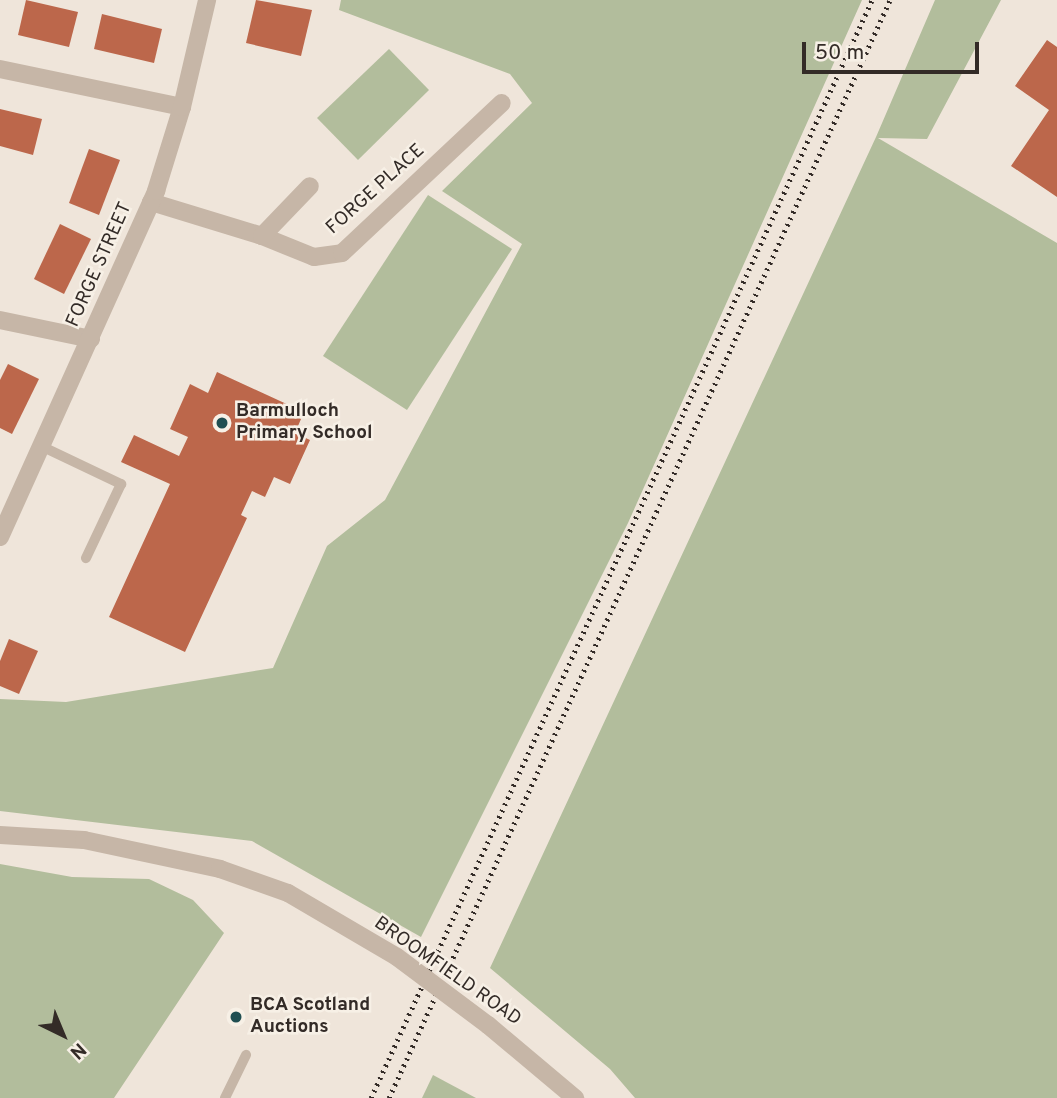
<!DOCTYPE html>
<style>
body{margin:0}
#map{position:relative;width:1057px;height:1098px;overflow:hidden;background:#efe5da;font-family:Overpass,sans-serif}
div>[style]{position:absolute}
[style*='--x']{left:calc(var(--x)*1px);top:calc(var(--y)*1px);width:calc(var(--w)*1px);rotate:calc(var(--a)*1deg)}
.green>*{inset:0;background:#b2bd9c}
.building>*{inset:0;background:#bc674b}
.service>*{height:10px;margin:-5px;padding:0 5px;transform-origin:5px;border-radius:5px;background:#c6b6a7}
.minor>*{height:18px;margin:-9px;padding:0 9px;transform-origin:9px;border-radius:9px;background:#c6b6a7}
.tertiary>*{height:18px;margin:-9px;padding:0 9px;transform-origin:9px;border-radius:9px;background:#c6b6a7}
.rail>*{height:5px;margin-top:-2.5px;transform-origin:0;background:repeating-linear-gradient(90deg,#332b27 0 2px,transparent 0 7px)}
.tertiary-bridge>*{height:18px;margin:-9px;padding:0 9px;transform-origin:9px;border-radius:9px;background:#c6b6a7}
.dots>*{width:19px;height:19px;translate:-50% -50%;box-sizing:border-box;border:4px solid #f7f0e6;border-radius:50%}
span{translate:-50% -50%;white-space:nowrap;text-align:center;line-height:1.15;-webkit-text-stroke:5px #f7f0e6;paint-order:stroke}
.street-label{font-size:19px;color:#332b27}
.poi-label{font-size:19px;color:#332b27;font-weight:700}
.left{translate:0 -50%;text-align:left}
.north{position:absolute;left:28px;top:1000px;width:70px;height:70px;-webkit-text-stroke:5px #f7f0e6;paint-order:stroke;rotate:137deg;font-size:19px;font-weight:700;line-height:28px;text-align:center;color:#332b27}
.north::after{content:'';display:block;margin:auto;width:24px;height:32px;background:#332b27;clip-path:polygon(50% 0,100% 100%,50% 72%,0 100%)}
.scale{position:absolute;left:802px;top:42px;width:177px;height:32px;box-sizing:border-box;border:4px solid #332b27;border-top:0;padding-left:9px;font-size:21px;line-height:24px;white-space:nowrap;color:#332b27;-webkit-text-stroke:5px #f7f0e6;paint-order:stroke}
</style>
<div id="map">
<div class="green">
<i style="clip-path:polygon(341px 0,862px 0,628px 523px,421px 937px,252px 841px,0 811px,0 699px,66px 702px,273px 668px,327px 546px,385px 500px,522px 244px,442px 191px,532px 103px,510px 74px,339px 10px)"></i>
<i style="clip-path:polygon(935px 0,1001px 0,927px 139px,878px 138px,1057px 243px,1057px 1098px,635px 1098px,610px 1069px,490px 968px,876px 137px)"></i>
<i style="clip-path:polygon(389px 49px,429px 90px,358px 160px,317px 118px)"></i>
<i style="clip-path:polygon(428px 195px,512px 249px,407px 410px,323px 356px)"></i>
<i style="clip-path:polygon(0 864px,72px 877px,149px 879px,193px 900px,224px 933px,114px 1098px,0 1098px)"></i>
<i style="clip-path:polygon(433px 1075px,476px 1098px,422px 1098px)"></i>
</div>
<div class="building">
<i style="clip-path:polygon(26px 0,78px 12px,69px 47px,18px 35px)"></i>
<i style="clip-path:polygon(256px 0,312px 10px,301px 56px,246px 43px)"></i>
<i style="clip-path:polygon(102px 14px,162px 29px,154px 63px,94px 49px)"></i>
<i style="clip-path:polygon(1047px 40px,1057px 47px,1057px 197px,1011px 166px,1049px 110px,1015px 86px)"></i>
<i style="clip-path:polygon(0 109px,42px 119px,33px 155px,0 146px)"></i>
<i style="clip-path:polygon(89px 149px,120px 160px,99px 215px,69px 203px)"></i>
<i style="clip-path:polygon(60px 224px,91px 239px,64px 294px,34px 279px)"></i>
<i style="clip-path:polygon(8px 364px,39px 379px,12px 434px,0 428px,0 380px)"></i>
<i style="clip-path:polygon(217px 372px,304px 412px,295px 433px,310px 440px,290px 484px,274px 477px,265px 497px,252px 491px,241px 515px,247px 518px,185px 652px,109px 617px,170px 484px,121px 462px,134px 435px,179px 456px,188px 437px,170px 429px,190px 384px,208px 393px)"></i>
<i style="clip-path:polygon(9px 639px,38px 651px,19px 694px,0 686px,0 661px)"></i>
</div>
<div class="service">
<i style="--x:41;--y:446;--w:89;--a:25.4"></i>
<i style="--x:121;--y:484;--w:82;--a:115.3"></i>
<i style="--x:225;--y:1098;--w:48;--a:-64"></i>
</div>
<div class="minor">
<i style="--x:0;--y:69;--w:186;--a:11.8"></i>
<i style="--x:151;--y:202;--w:116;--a:17"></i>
<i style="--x:262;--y:236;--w:56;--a:22"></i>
<i style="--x:314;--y:257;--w:28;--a:-8"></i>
<i style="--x:342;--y:253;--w:219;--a:-43.2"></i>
<i style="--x:262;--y:236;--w:69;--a:-46.2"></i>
<i style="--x:0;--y:320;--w:93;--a:11.8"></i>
<i style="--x:0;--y:537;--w:380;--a:-65.7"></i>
<i style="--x:156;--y:191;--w:88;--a:-72.8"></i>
<i style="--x:182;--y:107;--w:110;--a:-76.8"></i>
</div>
<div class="tertiary">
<i style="--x:0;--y:835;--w:84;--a:3.4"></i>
<i style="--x:84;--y:840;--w:139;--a:12"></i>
<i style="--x:220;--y:869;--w:72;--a:19.4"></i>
<i style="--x:288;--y:893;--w:126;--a:30.4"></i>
<i style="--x:488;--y:1025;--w:114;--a:40"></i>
</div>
<div class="rail">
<i style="--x:371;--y:1098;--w:1207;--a:-65.47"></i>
<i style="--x:389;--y:1098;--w:1207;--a:-65.47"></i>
</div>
<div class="tertiary-bridge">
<i style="--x:397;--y:957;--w:114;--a:36.8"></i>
</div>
<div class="dots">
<i style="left:222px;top:423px;background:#204e51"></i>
<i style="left:236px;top:1017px;background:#204e51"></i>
</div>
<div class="street-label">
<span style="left:376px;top:190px;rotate:-42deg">FORGE PLACE</span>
<span style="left:100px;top:265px;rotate:-66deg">FORGE STREET</span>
<span style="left:447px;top:972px;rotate:35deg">BROOMFIELD ROAD</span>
</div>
<div class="poi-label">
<span class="left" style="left:236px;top:423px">Barmulloch<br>Primary School</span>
<span class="left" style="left:250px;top:1017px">BCA Scotland<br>Auctions</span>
</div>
<div class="north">N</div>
<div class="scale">50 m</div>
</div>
